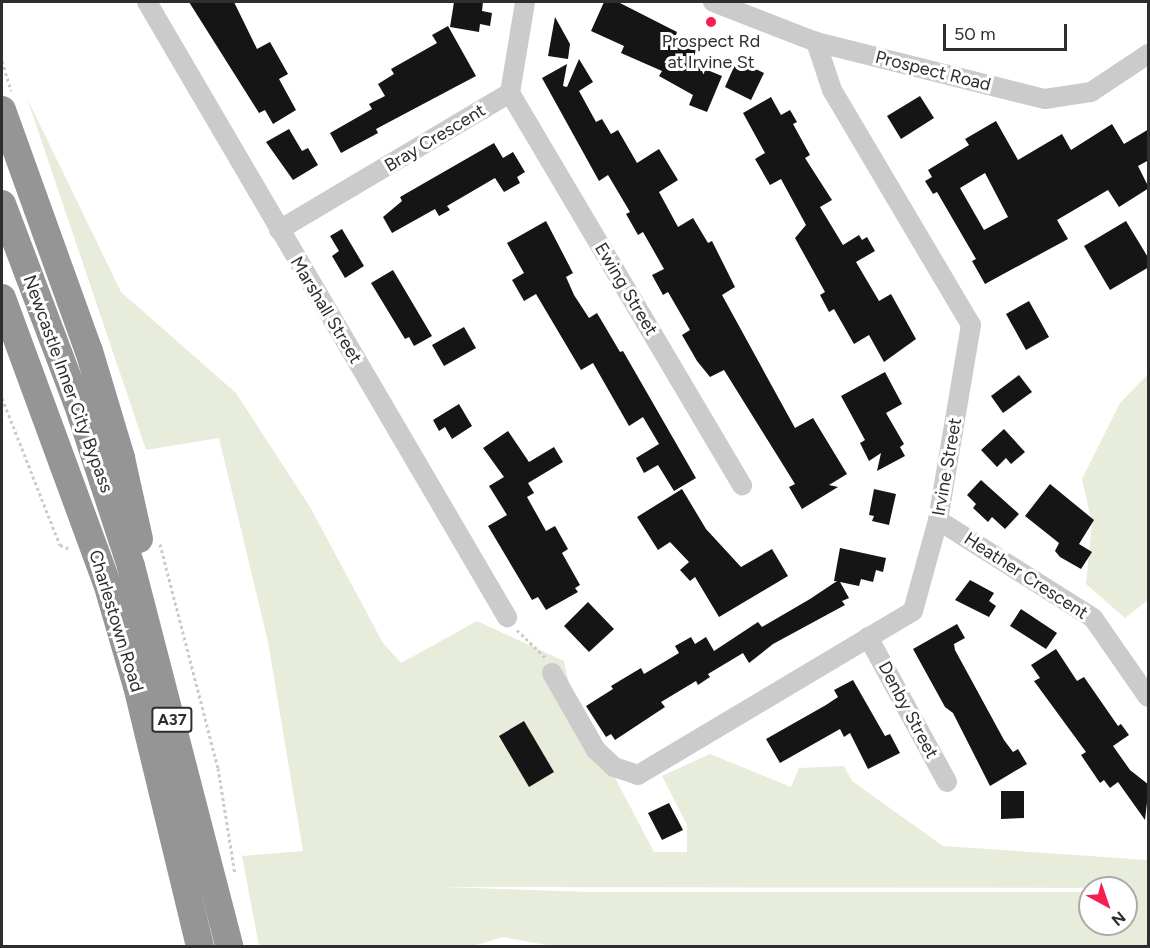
<!DOCTYPE html>
<style>
body{margin:0}
#map{position:relative;width:1150px;height:948px;overflow:hidden;background:#fff;font-family:Figtree,sans-serif}
div>[style]{position:absolute}
[style*='--x']{left:calc(var(--x)*1px);top:calc(var(--y)*1px);width:calc(var(--w)*1px);rotate:calc(var(--a)*1deg)}
.green>*{inset:0;background:#e7edda}
.stream>*{height:5px;margin:-2.5px;padding:0 2.5px;transform-origin:2.5px;border-radius:2.5px;background:#c4e5ef}
.building>*{inset:0;background:#151515}
.path>*{height:3px;margin-top:-1.5px;transform-origin:0;background:repeating-linear-gradient(90deg,#cbcbcb 0 3px,transparent 0 6px)}
.minor>*{height:20px;margin:-10px;padding:0 10px;transform-origin:10px;border-radius:10px;background:#cbcbcb}
.highway>*{height:28px;margin:-14px;padding:0 14px;transform-origin:14px;border-radius:14px;background:#959595}
.dots>*{width:16px;height:16px;translate:-50% -50%;box-sizing:border-box;border:3px solid #fff;border-radius:50%}
span{translate:-50% -50%;white-space:nowrap;text-align:center;line-height:1.15;-webkit-text-stroke:6px #fff;paint-order:stroke}
.shield-label span{padding:2px 4px;background:#fff;border:2px solid;border-radius:4px;-webkit-text-stroke-width:0}
.shield-label{font-size:16px;color:#2e2e2e;font-weight:700}
.poi-label{font-size:18px;color:#2e2e2e}
.street-label{font-size:18px;color:#2e2e2e}
.frame{position:absolute;inset:0;border:3px solid #2e2e2e;pointer-events:none}
.north{position:absolute;left:1078px;top:876px;width:60px;height:60px;box-sizing:border-box;background:#fff;border:2px solid #ababab;border-radius:50%;rotate:140deg;font-size:16px;font-weight:700;line-height:24px;text-align:center;color:#2e2e2e}
.north::after{content:'';display:block;margin:auto;width:21px;height:27px;background:#f61f50;clip-path:polygon(50% 0,100% 100%,50% 72%,0 100%)}
.scale{position:absolute;left:943px;top:24px;width:124px;height:27px;box-sizing:border-box;border:3px solid #2e2e2e;border-top:0;padding-left:8px;font-size:18px;line-height:21px;white-space:nowrap;color:#2e2e2e;-webkit-text-stroke:4px #fff;paint-order:stroke}
</style>
<div id="map">
<div class="green">
<i style="clip-path:polygon(evenodd,27px 98px,121px 292px,236px 393px,310px 507px,383px 643px,401px 663px,477px 621px,564px 661px,572px 696px,654px 852px,687px 852px,687px 825px,662px 776px,710px 754px,791px 787px,799px 768px,844px 766px,852px 781px,943px 846px,1148px 860px,1148px 946px,552px 946px,503px 937px,473px 946px,259px 946px,242px 856px,303px 851px,268px 642px,219px 438px,146px 450px,27px 98px,444px 887px,1126px 888px,1130px 891px,1126px 892px,1126px 924px,1090px 924px,1090px 892px,591px 892px,444px 887px)"></i>
<i style="clip-path:polygon(1148px 374px,1148px 600px,1125px 618px,1086px 584px,1092px 524px,1082px 479px,1120px 403px)"></i>
</div>
<div class="stream">
<i style="--x:1146;--y:946;--w:2;--a:-27"></i>
</div>
<div class="building">
<i style="clip-path:polygon(189px 2px,234px 2px,257px 49px,270px 42px,288px 74px,279px 79px,296px 110px,273px 124px,265px 110px,259px 113px)"></i>
<i style="clip-path:polygon(454px 2px,483px 2px,482px 11px,492px 13px,490px 26px,480px 24px,479px 32px,450px 27px)"></i>
<i style="clip-path:polygon(604px 2px,618px 2px,677px 32px,675px 38px,697px 50px,690px 63px,722px 76px,707px 112px,689px 105px,693px 95px,659px 76px,662px 71px,621px 53px,624px 46px,591px 31px)"></i>
<i style="clip-path:polygon(555px 17px,570px 44px,568px 59px,548px 56px)"></i>
<i style="clip-path:polygon(448px 26px,476px 76px,376px 129px,378px 133px,341px 153px,330px 133px,372px 109px,369px 104px,385px 96px,378px 84px,394px 74px,391px 69px,437px 43px,432px 35px)"></i>
<i style="clip-path:polygon(579px 59px,593px 82px,579px 91px,596px 122px,602px 119px,611px 134px,618px 130px,637px 163px,659px 149px,678px 180px,659px 192px,678px 227px,693px 218px,708px 243px,712px 241px,735px 287px,722px 295px,795px 428px,813px 418px,847px 474px,829px 485px,838px 487px,802px 509px,789px 487px,795px 484px,724px 370px,710px 377px,697px 361px,682px 335px,690px 330px,668px 292px,663px 295px,652px 275px,664px 269px,643px 232px,638px 235px,626px 214px,630px 212px,608px 175px,599px 181px,542px 78px,567px 64px,563px 86px,567px 87px)"></i>
<i style="clip-path:polygon(737px 60px,764px 73px,751px 100px,725px 87px)"></i>
<i style="clip-path:polygon(920px 96px,934px 118px,901px 139px,887px 116px)"></i>
<i style="clip-path:polygon(771px 97px,781px 115px,790px 110px,797px 122px,793px 124px,810px 155px,805px 158px,832px 200px,820px 207px,843px 245px,859px 235px,862px 240px,867px 237px,875px 251px,856px 262px,879px 301px,891px 294px,916px 339px,884px 362px,869px 335px,854px 344px,834px 309px,829px 312px,820px 295px,825px 292px,795px 238px,806px 225px,781px 179px,770px 185px,755px 159px,765px 153px,743px 113px)"></i>
<i style="clip-path:polygon(evenodd,996px 121px,1018px 160px,1062px 134px,1071px 150px,1112px 124px,1124px 144px,1149px 129px,1149px 160px,1138px 166px,1149px 188px,1119px 207px,1108px 190px,1057px 220px,1068px 239px,985px 284px,972px 261px,976px 259px,937px 192px,933px 194px,925px 181px,932px 177px,928px 170px,969px 145px,965px 139px,996px 121px,985px 173px,1008px 217px,984px 230px,960px 188px,985px 173px)"></i>
<i style="clip-path:polygon(289px 129px,302px 151px,308px 148px,318px 165px,293px 180px,266px 142px)"></i>
<i style="clip-path:polygon(494px 143px,503px 158px,513px 152px,525px 172px,517px 177px,520px 183px,504px 192px,495px 178px,447px 206px,450px 210px,439px 216px,435px 209px,392px 233px,383px 217px,402px 201px,400px 197px)"></i>
<i style="clip-path:polygon(546px 221px,573px 273px,566px 277px,574px 295px,589px 318px,597px 313px,620px 352px,623px 351px,696px 478px,674px 491px,658px 465px,644px 473px,636px 458px,659px 444px,643px 417px,629px 426px,593px 363px,581px 370px,536px 294px,524px 301px,512px 280px,524px 273px,507px 243px)"></i>
<i style="clip-path:polygon(1126px 221px,1149px 259px,1149px 267px,1110px 290px,1084px 246px)"></i>
<i style="clip-path:polygon(342px 229px,364px 266px,345px 278px,332px 256px,339px 251px,330px 236px)"></i>
<i style="clip-path:polygon(393px 270px,432px 336px,414px 346px,409px 337px,405px 339px,371px 283px)"></i>
<i style="clip-path:polygon(1029px 301px,1049px 337px,1026px 350px,1006px 314px)"></i>
<i style="clip-path:polygon(464px 327px,476px 348px,444px 366px,432px 345px)"></i>
<i style="clip-path:polygon(885px 372px,902px 404px,886px 413px,904px 444px,900px 447px,905px 456px,877px 471px,881px 453px,869px 461px,860px 443px,865px 440px,841px 396px)"></i>
<i style="clip-path:polygon(1019px 375px,1032px 392px,1003px 413px,991px 396px)"></i>
<i style="clip-path:polygon(459px 404px,472px 426px,452px 439px,445px 427px,439px 431px,433px 420px)"></i>
<i style="clip-path:polygon(1004px 429px,1025px 452px,1011px 464px,1006px 458px,997px 467px,981px 450px)"></i>
<i style="clip-path:polygon(508px 431px,529px 462px,554px 447px,563px 462px,528px 483px,534px 493px,527px 497px,546px 531px,555px 526px,568px 549px,562px 553px,580px 585px,575px 588px,578px 592px,546px 610px,538px 597px,532px 600px,488px 526px,507px 515px,489px 486px,504px 477px,483px 448px)"></i>
<i style="clip-path:polygon(981px 480px,1019px 514px,1005px 529px,992px 517px,988px 522px,973px 508px,976px 504px,967px 495px)"></i>
<i style="clip-path:polygon(1050px 484px,1094px 520px,1079px 544px,1092px 552px,1081px 569px,1060px 557px,1055px 551px,1059px 543px,1025px 516px)"></i>
<i style="clip-path:polygon(682px 489px,706px 529px,741px 567px,772px 549px,788px 576px,719px 617px,695px 577px,690px 581px,680px 570px,689px 562px,670px 542px,658px 550px,637px 517px)"></i>
<i style="clip-path:polygon(874px 489px,896px 494px,889px 525px,872px 521px,874px 516px,869px 515px)"></i>
<i style="clip-path:polygon(840px 548px,886px 558px,883px 572px,876px 570px,873px 582px,861px 579px,859px 586px,840px 582px,849px 598px,842px 601px,845px 605px,773px 644px,749px 663px,743px 653px,708px 674px,710px 677px,698px 685px,696px 681px,661px 702px,665px 707px,615px 740px,611px 734px,606px 737px,586px 706px,613px 689px,611px 686px,641px 668px,644px 674px,679px 653px,675px 646px,691px 637px,695px 644px,706px 637px,714px 651px,758px 622px,762px 627px,810px 599px,837px 581px,834px 581px)"></i>
<i style="clip-path:polygon(970px 580px,994px 593px,989px 601px,996px 606px,989px 617px,955px 600px)"></i>
<i style="clip-path:polygon(588px 602px,614px 629px,589px 652px,564px 626px)"></i>
<i style="clip-path:polygon(1021px 609px,1057px 633px,1046px 649px,1010px 626px)"></i>
<i style="clip-path:polygon(957px 624px,965px 638px,954px 644px,955px 650px,1004px 740px,1013px 752px,1018px 749px,1027px 764px,990px 786px,953px 713px,945px 707px,913px 649px)"></i>
<i style="clip-path:polygon(1056px 649px,1077px 681px,1084px 677px,1118px 726px,1121px 724px,1129px 735px,1113px 746px,1130px 770px,1149px 785px,1145px 820px,1118px 782px,1110px 788px,1104px 780px,1100px 783px,1081px 755px,1086px 752px,1034px 681px,1040px 678px,1031px 665px)"></i>
<i style="clip-path:polygon(853px 680px,885px 736px,890px 734px,900px 753px,868px 769px,850px 733px,844px 737px,840px 729px,780px 763px,766px 739px,826px 705px,838px 697px,834px 690px)"></i>
<i style="clip-path:polygon(524px 721px,554px 772px,529px 787px,499px 736px)"></i>
<i style="clip-path:polygon(1001px 791px,1024px 791px,1024px 818px,1001px 819px)"></i>
<i style="clip-path:polygon(669px 803px,683px 830px,662px 840px,648px 813px)"></i>
</div>
<div class="path">
<i style="--x:2;--y:61;--w:31;--a:73"></i>
<i style="--x:2;--y:398;--w:158;--a:68.5"></i>
<i style="--x:60;--y:545;--w:11;--a:22"></i>
<i style="--x:160;--y:544;--w:231;--a:75.5"></i>
<i style="--x:218;--y:768;--w:107;--a:80.9"></i>
<i style="--x:517;--y:630;--w:39;--a:44"></i>
</div>
<div class="minor">
<i style="--x:147;--y:2;--w:713;--a:59.66"></i>
<i style="--x:713;--y:2;--w:110;--a:21.2"></i>
<i style="--x:816;--y:42;--w:236;--a:14"></i>
<i style="--x:1045;--y:99;--w:47;--a:-8.7"></i>
<i style="--x:1091;--y:92;--w:69;--a:-33.7"></i>
<i style="--x:510;--y:93;--w:456;--a:59.4"></i>
<i style="--x:510;--y:93;--w:92;--a:-80.6"></i>
<i style="--x:279;--y:230;--w:269;--a:-30.7"></i>
<i style="--x:938;--y:520;--w:183;--a:32.3"></i>
<i style="--x:1093;--y:618;--w:96;--a:55.2"></i>
<i style="--x:868;--y:637;--w:165;--a:61.4"></i>
<i style="--x:552;--y:673;--w:89;--a:60.3"></i>
<i style="--x:596;--y:750;--w:25;--a:43"></i>
<i style="--x:614;--y:767;--w:25;--a:18"></i>
<i style="--x:638;--y:775;--w:320;--a:-30.8"></i>
<i style="--x:913;--y:611;--w:94;--a:-74.6"></i>
<i style="--x:938;--y:520;--w:198;--a:-80.4"></i>
<i style="--x:971;--y:325;--w:273;--a:-120.6"></i>
<i style="--x:832;--y:90;--w:51;--a:-108.4"></i>
</div>
<div class="highway">
<i style="--x:2;--y:110;--w:256;--a:70.2"></i>
<i style="--x:89;--y:351;--w:112;--a:73.3"></i>
<i style="--x:121;--y:458;--w:83;--a:77.5"></i>
<i style="--x:2;--y:204;--w:212;--a:69.3"></i>
<i style="--x:77;--y:402;--w:173;--a:71.8"></i>
<i style="--x:131;--y:566;--w:392;--a:75.5"></i>
<i style="--x:2;--y:298;--w:304;--a:69.8"></i>
<i style="--x:107;--y:583;--w:107;--a:73.8"></i>
<i style="--x:137;--y:686;--w:268;--a:76.4"></i>
</div>
<div class="dots">
<i style="left:711px;top:22px;background:#f61f50"></i>
</div>
<div class="shield-label">
<span style="left:172px;top:720px">A37</span>
</div>
<div class="poi-label">
<span style="left:711px;top:52px">Prospect Rd<br>at Irvine St</span>
</div>
<div class="street-label">
<span style="left:933px;top:71px;rotate:14deg">Prospect Road</span>
<span style="left:435px;top:138px;rotate:-31deg">Bray Crescent</span>
<span style="left:626px;top:289px;rotate:59deg">Ewing Street</span>
<span style="left:326px;top:310px;rotate:59deg">Marshall Street</span>
<span style="left:68px;top:384px;rotate:70deg">Newcastle Inner City Bypass</span>
<span style="left:947px;top:467px;rotate:-80deg">Irvine Street</span>
<span style="left:1026px;top:576px;rotate:33deg">Heather Crescent</span>
<span style="left:116px;top:621px;rotate:73deg">Charlestown Road</span>
<span style="left:908px;top:710px;rotate:62deg">Denby Street</span>
</div>
<div class="frame"></div>
<div class="north">N</div>
<div class="scale">50 m</div>
</div>
